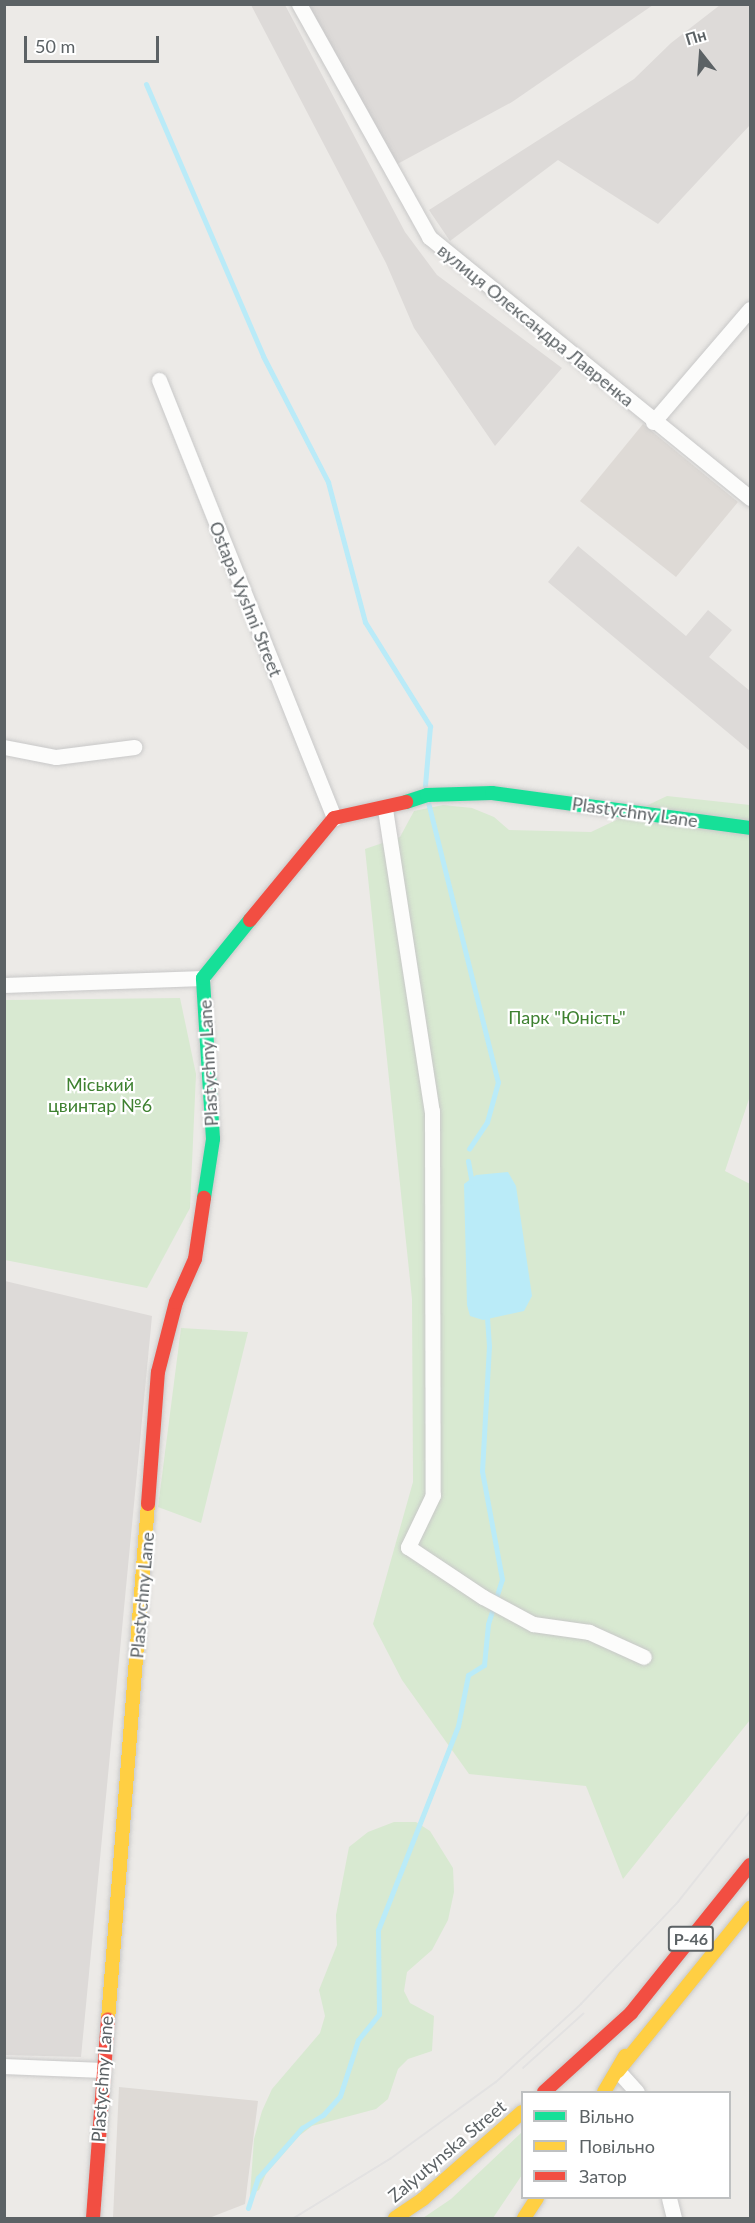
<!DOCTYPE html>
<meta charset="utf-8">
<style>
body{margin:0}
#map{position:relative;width:755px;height:2223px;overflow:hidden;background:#eceae7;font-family:Lato,sans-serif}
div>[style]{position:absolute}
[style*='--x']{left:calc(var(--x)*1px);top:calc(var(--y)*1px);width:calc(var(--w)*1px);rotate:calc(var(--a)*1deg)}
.industrial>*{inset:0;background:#dddad8}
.education>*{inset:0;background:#dedad6}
.green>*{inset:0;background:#d8e9d1}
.water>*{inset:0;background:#baebf8}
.stream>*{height:5px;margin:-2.5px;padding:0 2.5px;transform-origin:2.5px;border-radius:2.5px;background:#baebf8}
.roads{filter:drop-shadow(0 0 2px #c8c8c8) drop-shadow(0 0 2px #c8c8c8)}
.street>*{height:15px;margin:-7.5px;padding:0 7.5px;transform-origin:7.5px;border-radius:7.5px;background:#fcfcfb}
.fast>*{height:14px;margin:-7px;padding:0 7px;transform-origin:7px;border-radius:7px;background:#16e098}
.slow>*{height:14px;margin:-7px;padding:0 7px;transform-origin:7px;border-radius:7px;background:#ffcf43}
.jam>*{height:14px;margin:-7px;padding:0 7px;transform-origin:7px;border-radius:7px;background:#f24e42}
.tram>*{height:1.5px;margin:-0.75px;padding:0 0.75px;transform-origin:0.75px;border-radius:0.75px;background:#e3e2e2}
span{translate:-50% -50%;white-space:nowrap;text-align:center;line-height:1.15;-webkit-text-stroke:4.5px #fff;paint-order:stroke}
.shield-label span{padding:2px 4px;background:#fff;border:2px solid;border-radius:4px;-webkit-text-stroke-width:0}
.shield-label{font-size:16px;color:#5c6265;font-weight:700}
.street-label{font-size:18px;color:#5c6265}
.park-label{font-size:18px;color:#3e8130}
.frame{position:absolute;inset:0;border:6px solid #5c6265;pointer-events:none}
.legend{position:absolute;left:521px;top:2091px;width:210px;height:108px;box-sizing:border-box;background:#fff;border:2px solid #bec0c1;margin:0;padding:8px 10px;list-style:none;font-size:18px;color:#5c6265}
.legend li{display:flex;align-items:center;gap:12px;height:30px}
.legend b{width:30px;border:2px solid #bec0c1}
.north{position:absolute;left:671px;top:24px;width:60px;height:60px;-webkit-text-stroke:4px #fff;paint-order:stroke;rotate:343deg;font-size:16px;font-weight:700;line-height:24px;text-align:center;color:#5c6265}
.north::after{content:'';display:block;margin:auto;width:21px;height:27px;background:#5c6265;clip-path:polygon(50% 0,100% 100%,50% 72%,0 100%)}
.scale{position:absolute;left:24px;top:36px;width:135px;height:27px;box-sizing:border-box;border:3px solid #5c6265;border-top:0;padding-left:8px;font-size:18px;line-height:21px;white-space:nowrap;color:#5c6265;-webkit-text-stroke:4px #fff;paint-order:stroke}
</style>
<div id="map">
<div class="industrial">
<i style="clip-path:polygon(251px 5px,285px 5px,405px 232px,437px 275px,562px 368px,495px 446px,414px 328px,386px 263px)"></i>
<i style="clip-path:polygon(299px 5px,653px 5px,512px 102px,390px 168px)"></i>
<i style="clip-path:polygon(720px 5px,750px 5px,750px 125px,658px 224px,558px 160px,450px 241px,429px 210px,634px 79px,671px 43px)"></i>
<i style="clip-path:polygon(578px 546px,686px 636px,708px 610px,732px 630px,709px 657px,750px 691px,750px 751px,548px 582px)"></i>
<i style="clip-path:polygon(5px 1281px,152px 1316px,81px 2057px,5px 2055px)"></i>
</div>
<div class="education">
<i style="clip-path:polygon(643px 424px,738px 502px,676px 577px,580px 501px)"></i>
<i style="clip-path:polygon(119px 2087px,258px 2101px,245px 2204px,209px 2218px,113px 2218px)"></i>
</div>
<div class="green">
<i style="clip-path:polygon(667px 796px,750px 805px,750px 1096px,725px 1171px,750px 1184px,750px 1720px,623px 1879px,586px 1786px,469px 1774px,402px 1680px,373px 1624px,413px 1482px,412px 1299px,365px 849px,400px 837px,414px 811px,443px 805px,472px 808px,494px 817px,509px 830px,591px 832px)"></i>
<i style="clip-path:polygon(180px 998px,196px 1074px,190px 1208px,147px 1288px,5px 1260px,5px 1000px)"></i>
<i style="clip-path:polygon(181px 1328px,248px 1332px,201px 1523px,158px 1507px)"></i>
<i style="clip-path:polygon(394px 1822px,416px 1822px,430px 1831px,453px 1868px,454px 1892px,448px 1920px,432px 1950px,407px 1972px,404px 1991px,410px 2003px,434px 2016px,432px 2051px,408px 2059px,398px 2069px,388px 2099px,376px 2109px,312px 2126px,299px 2136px,266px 2174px,259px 2190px,250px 2195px,254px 2139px,262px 2111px,272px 2089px,320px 2033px,325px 2016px,319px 1990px,337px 1945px,336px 1915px,349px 1847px,368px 1832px)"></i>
<i style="clip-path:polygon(522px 2132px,522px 2175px,493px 2218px,423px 2218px,451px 2199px)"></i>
</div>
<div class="water">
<i style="clip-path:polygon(508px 1172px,516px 1186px,532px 1296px,524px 1311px,483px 1320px,470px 1316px,467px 1305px,464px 1184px,476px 1175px)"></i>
</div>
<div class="stream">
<i style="--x:146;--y:84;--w:296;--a:66.7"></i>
<i style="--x:263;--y:356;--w:142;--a:62.7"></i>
<i style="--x:328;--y:482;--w:145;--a:75.2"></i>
<i style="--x:365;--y:622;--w:123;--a:58"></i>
<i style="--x:430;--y:726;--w:60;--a:94.8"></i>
<i style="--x:428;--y:802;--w:289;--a:76"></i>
<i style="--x:498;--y:1082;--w:41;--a:105.4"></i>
<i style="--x:487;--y:1122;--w:32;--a:124"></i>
<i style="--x:468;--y:1161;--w:22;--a:80"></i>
<i style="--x:248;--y:2208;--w:32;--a:-72"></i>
<i style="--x:258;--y:2178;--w:67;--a:-48.7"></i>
<i style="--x:302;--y:2128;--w:25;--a:-32"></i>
<i style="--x:323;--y:2115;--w:25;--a:-48"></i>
<i style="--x:340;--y:2096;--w:59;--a:-72.2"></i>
<i style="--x:358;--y:2040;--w:33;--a:-51"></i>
<i style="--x:379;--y:2014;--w:84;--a:-90.7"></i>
<i style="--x:378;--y:1930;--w:219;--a:-68.6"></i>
<i style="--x:458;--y:1726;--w:52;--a:-78.9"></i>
<i style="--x:468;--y:1675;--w:19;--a:-32"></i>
<i style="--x:484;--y:1665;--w:41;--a:-84.4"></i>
<i style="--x:488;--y:1624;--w:47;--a:-72.7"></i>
<i style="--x:502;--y:1579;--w:110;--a:-100.5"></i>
<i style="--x:482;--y:1471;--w:125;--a:-86.8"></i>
<i style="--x:489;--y:1346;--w:32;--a:-94"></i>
</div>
<div class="roads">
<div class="street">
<i style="--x:299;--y:4;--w:267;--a:60.8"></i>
<i style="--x:429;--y:237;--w:414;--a:39.1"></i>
<i style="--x:159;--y:380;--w:472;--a:68.2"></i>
<i style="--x:653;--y:422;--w:149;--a:-49.4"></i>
<i style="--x:4;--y:747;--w:53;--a:10.9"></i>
<i style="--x:56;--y:757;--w:79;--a:-7.3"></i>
<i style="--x:385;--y:809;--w:306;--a:81.2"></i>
<i style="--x:432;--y:1111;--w:384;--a:89.9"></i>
<i style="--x:433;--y:1495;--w:58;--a:115.7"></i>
<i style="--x:408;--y:1547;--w:90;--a:33.7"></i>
<i style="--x:483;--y:1597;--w:57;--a:28.4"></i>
<i style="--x:533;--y:1624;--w:57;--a:8.1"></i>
<i style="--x:589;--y:1632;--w:60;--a:24.4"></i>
<i style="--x:4;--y:985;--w:199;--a:-2"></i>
<i style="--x:4;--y:2066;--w:98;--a:2.3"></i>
<i style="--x:618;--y:2071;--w:28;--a:48"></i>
<i style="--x:669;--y:2198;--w:21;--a:76"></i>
</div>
<div class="fast">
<i style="--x:406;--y:802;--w:22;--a:-18"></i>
<i style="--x:427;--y:795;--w:65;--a:-1.8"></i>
<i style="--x:492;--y:793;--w:260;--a:7.7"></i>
<i style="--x:204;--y:1198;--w:60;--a:-81.3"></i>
<i style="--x:213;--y:1139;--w:161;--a:-93.6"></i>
<i style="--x:203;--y:978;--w:75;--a:-51"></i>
</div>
<div class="slow">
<i style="--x:108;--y:2020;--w:518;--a:-85.57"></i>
<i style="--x:618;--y:2071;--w:210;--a:-51"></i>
<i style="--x:604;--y:2092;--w:42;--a:-59.7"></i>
<i style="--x:395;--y:2218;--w:34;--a:-34"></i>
<i style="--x:423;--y:2199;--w:132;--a:-41.3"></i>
<i style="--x:524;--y:2218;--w:24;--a:-57"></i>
</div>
<div class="jam">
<i style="--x:250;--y:920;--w:132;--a:-50.5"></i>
<i style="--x:334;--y:818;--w:74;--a:-12.5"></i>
<i style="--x:148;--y:1504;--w:132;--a:-85.7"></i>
<i style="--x:158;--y:1372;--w:72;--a:-75.6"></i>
<i style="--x:176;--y:1302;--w:47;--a:-66.2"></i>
<i style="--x:195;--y:1259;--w:62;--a:-81.6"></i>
<i style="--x:544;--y:2092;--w:118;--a:-42.2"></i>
<i style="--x:631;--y:2013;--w:190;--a:-51.2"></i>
<i style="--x:93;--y:2218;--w:199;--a:-85.7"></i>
</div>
</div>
<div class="tram">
<i style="--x:523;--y:2068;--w:81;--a:-42"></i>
<i style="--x:294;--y:2218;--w:113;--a:-31.6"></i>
<i style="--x:390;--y:2159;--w:131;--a:-36"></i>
<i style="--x:496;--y:2082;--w:115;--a:-42.5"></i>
<i style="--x:581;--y:2004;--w:141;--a:-46.4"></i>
<i style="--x:678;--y:1902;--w:116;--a:-51.6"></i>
</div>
<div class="shield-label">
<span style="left:691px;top:1939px">Р-46</span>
</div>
<div class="street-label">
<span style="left:536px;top:325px;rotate:39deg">вулиця Олександра Лавренка</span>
<span style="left:246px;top:599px;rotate:68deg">Ostapa Vyshni Street</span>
<span style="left:635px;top:812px;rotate:8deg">Plastychny Lane</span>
<span style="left:208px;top:1063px;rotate:-93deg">Plastychny Lane</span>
<span style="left:142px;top:1595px;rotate:-85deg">Plastychny Lane</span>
<span style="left:102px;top:2079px;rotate:-86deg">Plastychny Lane</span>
<span style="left:447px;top:2151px;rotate:-40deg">Zalyutynska Street</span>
</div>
<div class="park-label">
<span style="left:567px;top:1017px">Парк "Юність"</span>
<span style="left:100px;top:1095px">Міський<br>цвинтар №6</span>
</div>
<div class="frame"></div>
<ul class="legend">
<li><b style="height:8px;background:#16e098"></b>Вільно</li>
<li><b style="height:8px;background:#ffcf43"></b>Повільно</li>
<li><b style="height:8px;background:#f24e42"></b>Затор</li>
</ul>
<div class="north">Пн</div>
<div class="scale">50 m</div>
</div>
